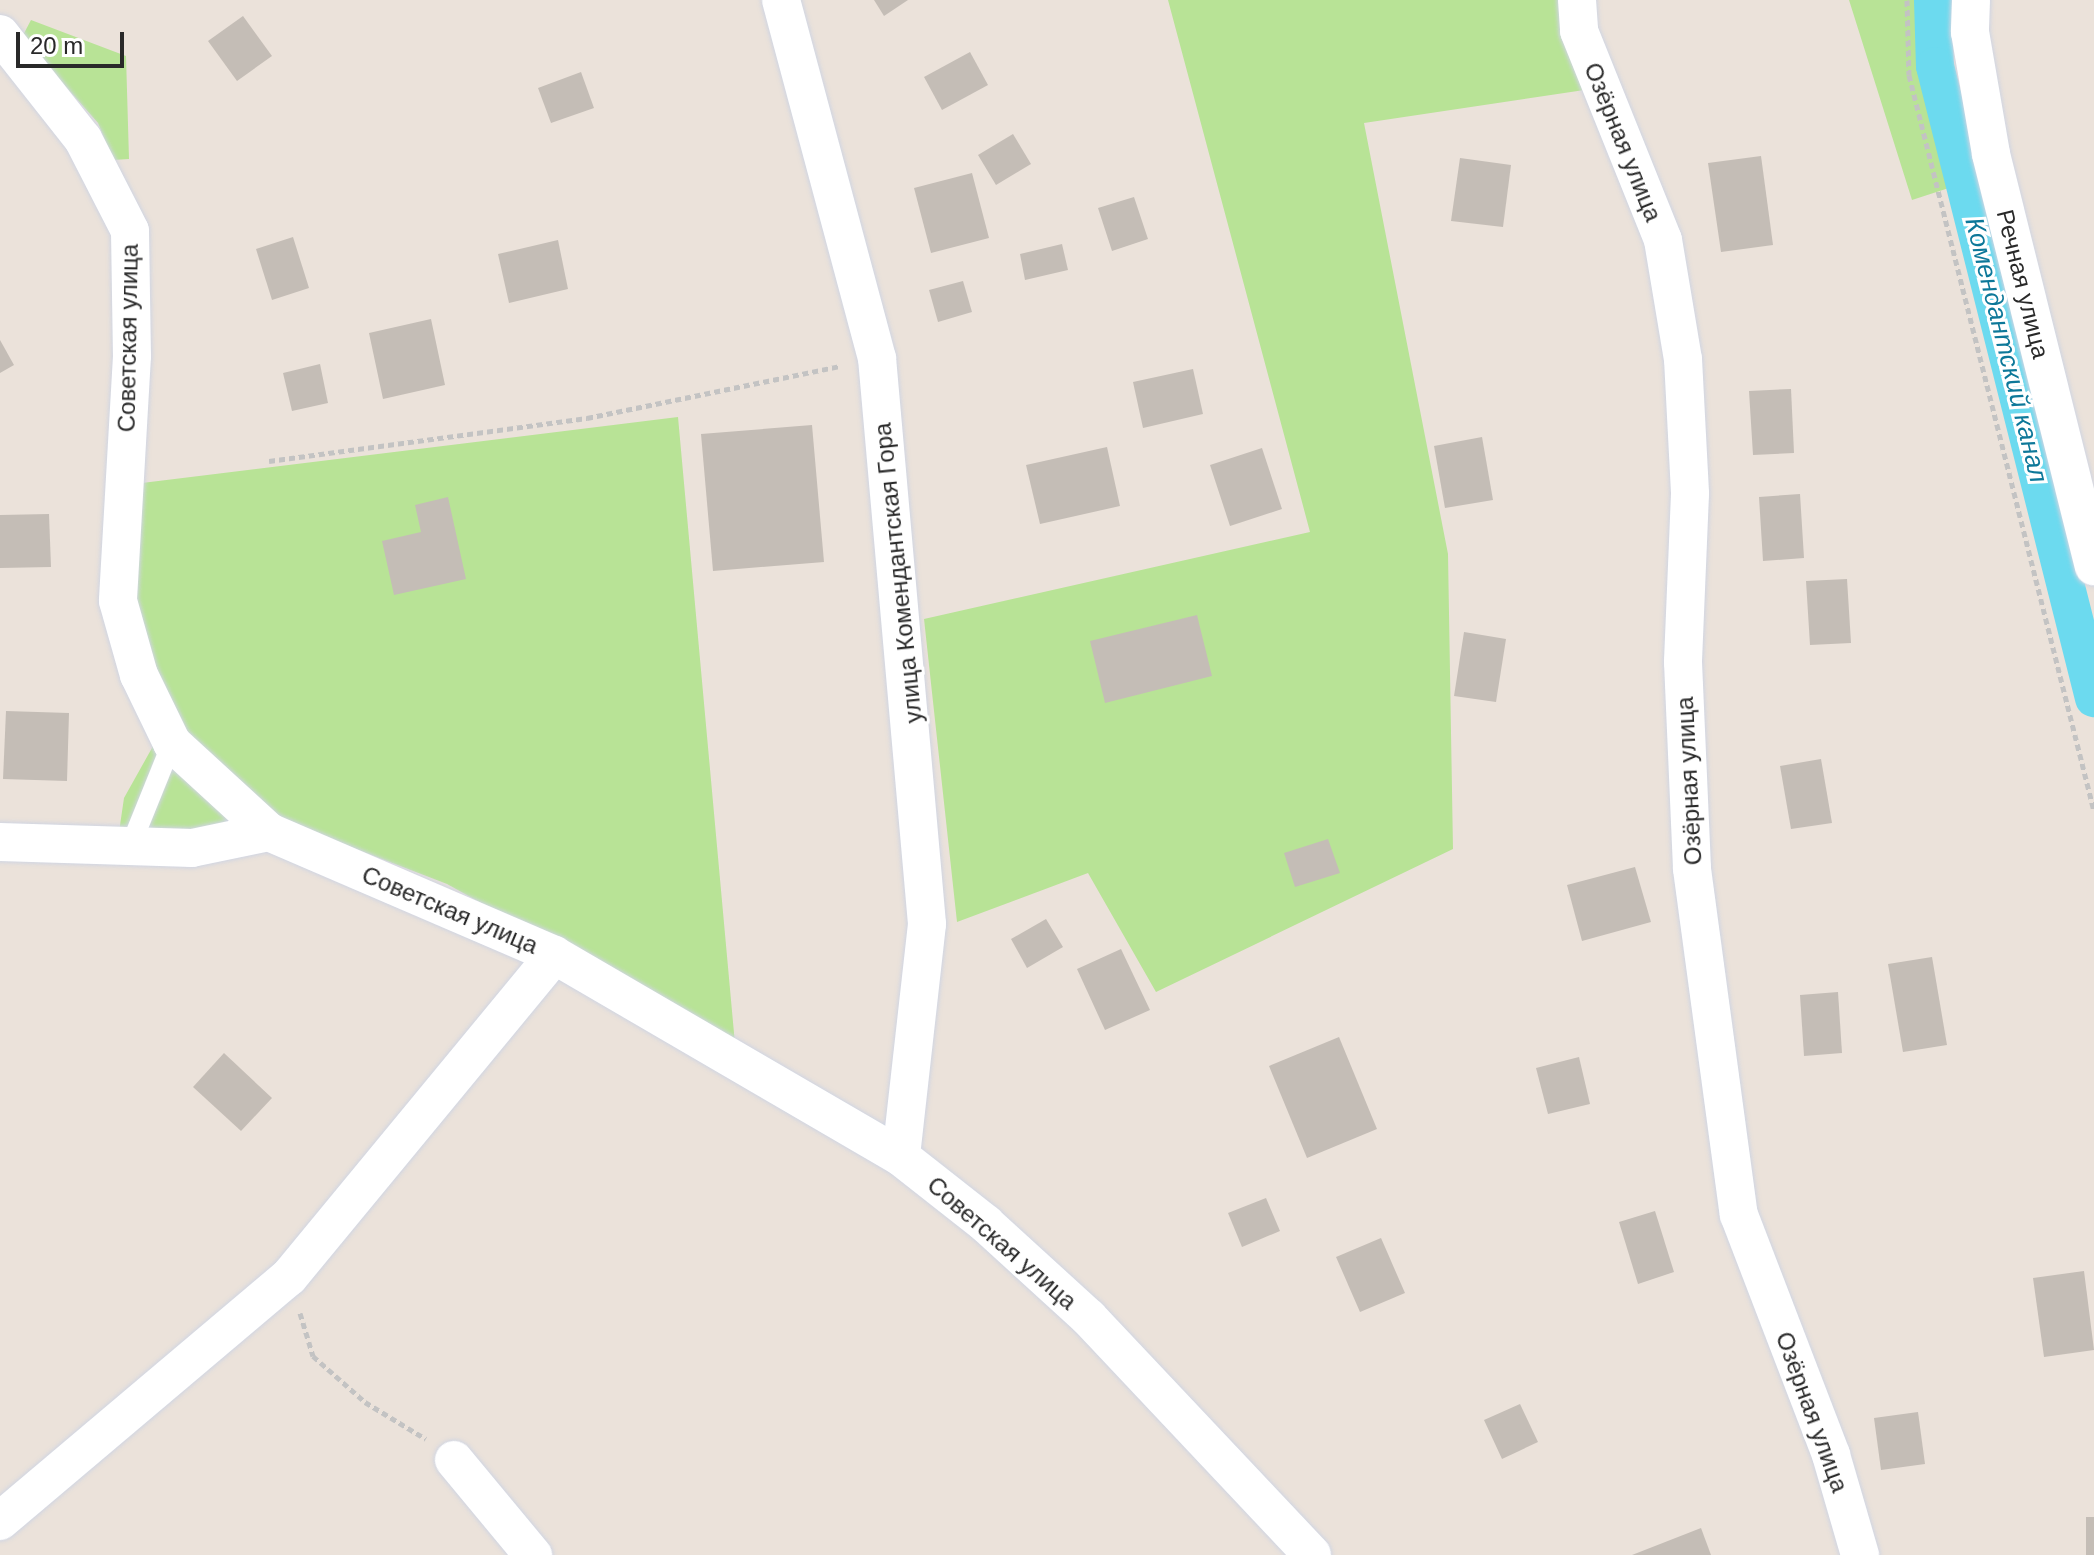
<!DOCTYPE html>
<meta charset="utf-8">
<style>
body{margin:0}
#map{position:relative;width:2094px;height:1555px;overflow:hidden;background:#ebe2da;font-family:Helvetica,sans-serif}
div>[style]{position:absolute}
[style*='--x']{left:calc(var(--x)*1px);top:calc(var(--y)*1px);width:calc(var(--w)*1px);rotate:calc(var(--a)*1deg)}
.green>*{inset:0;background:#b8e396}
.canal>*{height:38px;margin:-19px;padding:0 19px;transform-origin:19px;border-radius:19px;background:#6cdaef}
.building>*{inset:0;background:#c4bdb6}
.path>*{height:5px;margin-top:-2.5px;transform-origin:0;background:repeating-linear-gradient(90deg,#c3c3c3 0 6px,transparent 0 10px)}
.roads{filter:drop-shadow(0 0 2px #d0d5e2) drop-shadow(0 0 2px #d0d5e2)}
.lane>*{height:20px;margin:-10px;padding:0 10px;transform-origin:10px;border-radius:10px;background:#fff}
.street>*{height:38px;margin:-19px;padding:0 19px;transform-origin:19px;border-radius:19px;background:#fff}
span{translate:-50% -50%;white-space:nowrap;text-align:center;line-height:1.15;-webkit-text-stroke:6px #fff;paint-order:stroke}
.street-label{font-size:24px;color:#292929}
.water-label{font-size:26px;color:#0d7899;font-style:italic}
.scale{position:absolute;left:16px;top:32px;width:108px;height:36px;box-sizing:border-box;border:4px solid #292929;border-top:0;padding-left:10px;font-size:24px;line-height:28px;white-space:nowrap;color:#292929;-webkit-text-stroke:6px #fff;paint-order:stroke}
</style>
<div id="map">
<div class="green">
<i style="clip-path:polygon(1168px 0,1566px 0,1591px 89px,1364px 123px,1448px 554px,1453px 849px,1156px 992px,1088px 873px,957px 922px,924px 619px,1310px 532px)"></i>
<i style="clip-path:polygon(1849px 0,1933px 0,1924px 66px,1958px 185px,1912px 200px)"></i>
<i style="clip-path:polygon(31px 20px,126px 56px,129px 159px,113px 160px,98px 123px,22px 37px)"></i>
<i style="clip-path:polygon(678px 417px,735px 1044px,447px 884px,278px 819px,272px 846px,119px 832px,124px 798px,157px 739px,153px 672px,130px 600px,142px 483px)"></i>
</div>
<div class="canal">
<i style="--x:1933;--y:0;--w:66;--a:88.3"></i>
<i style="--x:1935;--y:66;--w:652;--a:75.88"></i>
</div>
<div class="building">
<i style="clip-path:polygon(874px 0,908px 0,884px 16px)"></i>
<i style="clip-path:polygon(243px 16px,272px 56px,237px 81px,208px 41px)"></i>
<i style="clip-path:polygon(970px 52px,988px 85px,942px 110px,924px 77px)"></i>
<i style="clip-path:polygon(581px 72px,594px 108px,551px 123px,538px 88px)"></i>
<i style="clip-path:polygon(1013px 134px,1031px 164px,996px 185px,978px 155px)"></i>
<i style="clip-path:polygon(1761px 156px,1773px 245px,1721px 252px,1708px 163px)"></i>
<i style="clip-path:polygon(1460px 158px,1511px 165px,1503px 227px,1451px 221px)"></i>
<i style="clip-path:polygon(972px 173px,989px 238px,931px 253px,914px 188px)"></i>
<i style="clip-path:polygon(1134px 197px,1148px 239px,1112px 251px,1098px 208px)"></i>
<i style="clip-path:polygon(293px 237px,309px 288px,272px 300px,256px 249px)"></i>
<i style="clip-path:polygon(558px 240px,568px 289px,509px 303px,498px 254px)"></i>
<i style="clip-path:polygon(1062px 244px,1068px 270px,1025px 280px,1020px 254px)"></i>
<i style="clip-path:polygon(963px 281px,972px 312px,938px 322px,929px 290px)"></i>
<i style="clip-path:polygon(431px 319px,445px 385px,383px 399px,369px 333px)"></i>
<i style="clip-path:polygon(0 340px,14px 365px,0 373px)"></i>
<i style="clip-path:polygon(320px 364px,328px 403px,292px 411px,283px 373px)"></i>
<i style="clip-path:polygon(1193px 369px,1203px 414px,1143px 428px,1133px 382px)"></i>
<i style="clip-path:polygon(1791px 389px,1794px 453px,1753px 455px,1749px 391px)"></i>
<i style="clip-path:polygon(812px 425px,824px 562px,713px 571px,701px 434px)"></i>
<i style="clip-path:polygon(1482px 437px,1493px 500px,1445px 508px,1434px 446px)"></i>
<i style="clip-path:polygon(1107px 447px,1120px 506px,1040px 524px,1026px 465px)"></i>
<i style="clip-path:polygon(1262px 448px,1282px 509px,1230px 526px,1210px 465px)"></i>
<i style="clip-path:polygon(1800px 494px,1804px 558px,1763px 561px,1759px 497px)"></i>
<i style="clip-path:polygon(448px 497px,466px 579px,394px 595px,382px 541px,421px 532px,415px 505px)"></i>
<i style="clip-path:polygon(49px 514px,51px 567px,0 568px,0 515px)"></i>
<i style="clip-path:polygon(1847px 579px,1851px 643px,1810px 645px,1806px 581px)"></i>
<i style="clip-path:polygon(1197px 615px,1212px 676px,1105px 703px,1090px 641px)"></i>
<i style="clip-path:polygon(1464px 632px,1506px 639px,1496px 702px,1454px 696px)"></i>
<i style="clip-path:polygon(6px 711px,69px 713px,67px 781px,3px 779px)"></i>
<i style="clip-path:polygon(1821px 759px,1832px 823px,1791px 829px,1780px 766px)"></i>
<i style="clip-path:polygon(1328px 839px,1340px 873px,1295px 887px,1284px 853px)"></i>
<i style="clip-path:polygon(1635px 867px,1651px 922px,1582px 941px,1567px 885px)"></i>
<i style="clip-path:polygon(1046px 919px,1063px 947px,1027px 968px,1011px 939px)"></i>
<i style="clip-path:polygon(1121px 949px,1150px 1010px,1105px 1030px,1077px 969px)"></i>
<i style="clip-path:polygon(1932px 957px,1947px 1045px,1903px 1052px,1888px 964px)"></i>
<i style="clip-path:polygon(1838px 992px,1842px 1053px,1804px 1056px,1800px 995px)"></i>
<i style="clip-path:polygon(1339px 1037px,1377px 1129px,1307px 1158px,1269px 1066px)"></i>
<i style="clip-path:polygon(224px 1053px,272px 1098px,241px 1131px,193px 1087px)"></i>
<i style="clip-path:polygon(1579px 1057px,1590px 1104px,1548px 1114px,1536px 1068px)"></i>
<i style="clip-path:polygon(1266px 1198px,1280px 1231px,1242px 1247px,1228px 1213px)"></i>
<i style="clip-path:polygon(1655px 1211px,1674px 1272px,1638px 1284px,1619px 1222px)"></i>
<i style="clip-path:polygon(1381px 1238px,1405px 1293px,1360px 1312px,1336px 1257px)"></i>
<i style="clip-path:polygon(2084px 1271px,2094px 1350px,2044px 1357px,2033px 1278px)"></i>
<i style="clip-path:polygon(1520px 1404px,1538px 1442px,1502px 1459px,1484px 1420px)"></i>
<i style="clip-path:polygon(1918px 1412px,1925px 1464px,1881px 1470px,1874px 1418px)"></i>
<i style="clip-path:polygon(2086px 1517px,2094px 1517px,2094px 1555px,2086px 1555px)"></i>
<i style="clip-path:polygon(1701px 1528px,1711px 1555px,1632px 1555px)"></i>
</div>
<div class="path">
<i style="--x:1907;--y:0;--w:75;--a:88.5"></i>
<i style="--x:1909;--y:75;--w:759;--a:75.89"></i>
<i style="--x:269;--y:461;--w:321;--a:-7.7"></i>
<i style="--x:587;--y:418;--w:259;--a:-11.6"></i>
<i style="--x:300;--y:1313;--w:45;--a:73.2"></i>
<i style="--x:313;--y:1356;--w:69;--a:41.5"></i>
<i style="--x:365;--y:1402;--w:71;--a:31.2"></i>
</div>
<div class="roads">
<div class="lane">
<i style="--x:130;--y:847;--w:112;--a:-68"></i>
</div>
<div class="street">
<i style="--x:781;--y:0;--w:371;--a:75"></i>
<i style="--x:877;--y:358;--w:568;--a:84.95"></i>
<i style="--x:927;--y:924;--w:234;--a:96.4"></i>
<i style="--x:1577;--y:0;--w:31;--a:86"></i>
<i style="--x:1579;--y:31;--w:225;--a:68.1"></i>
<i style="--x:1663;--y:240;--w:121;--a:80.5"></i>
<i style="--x:1683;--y:359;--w:135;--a:87"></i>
<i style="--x:1690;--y:494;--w:168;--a:92.4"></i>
<i style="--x:1683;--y:662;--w:207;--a:87.5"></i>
<i style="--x:1692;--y:869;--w:349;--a:82.3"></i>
<i style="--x:1739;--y:1215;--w:257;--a:69"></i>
<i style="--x:1831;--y:1455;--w:104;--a:73.8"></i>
<i style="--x:1971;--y:0;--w:32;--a:92"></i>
<i style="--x:1970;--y:32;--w:124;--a:80.2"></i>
<i style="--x:1991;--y:154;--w:425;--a:76"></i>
<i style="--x:0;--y:34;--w:134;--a:51.7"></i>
<i style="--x:83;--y:139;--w:103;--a:62.9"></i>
<i style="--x:130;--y:231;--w:125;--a:89.1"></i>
<i style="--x:132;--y:356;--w:245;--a:93.3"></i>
<i style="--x:118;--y:601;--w:77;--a:74.2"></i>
<i style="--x:139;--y:675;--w:76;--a:64.1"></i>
<i style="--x:172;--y:743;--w:132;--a:42.5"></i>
<i style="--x:269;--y:832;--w:310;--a:23.3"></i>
<i style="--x:554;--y:955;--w:402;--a:30.2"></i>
<i style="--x:901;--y:1157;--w:108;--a:38.2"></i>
<i style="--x:986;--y:1224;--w:139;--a:42.4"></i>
<i style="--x:1089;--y:1318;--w:325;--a:46.7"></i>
<i style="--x:0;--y:842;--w:192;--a:1.8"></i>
<i style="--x:192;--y:848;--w:79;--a:-11.7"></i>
<i style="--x:454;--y:1460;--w:124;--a:50.3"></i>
<i style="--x:0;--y:1521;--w:378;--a:-40.2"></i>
<i style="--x:289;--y:1277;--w:417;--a:-50.5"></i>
</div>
</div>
<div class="street-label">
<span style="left:1623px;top:142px;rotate:68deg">Озёрная улица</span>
<span style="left:2023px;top:284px;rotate:76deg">Речная улица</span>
<span style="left:128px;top:338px;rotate:-89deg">Советская улица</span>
<span style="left:898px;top:573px;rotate:-96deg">улица Комендантская Гора</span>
<span style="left:1689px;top:781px;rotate:-93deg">Озёрная улица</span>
<span style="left:450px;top:910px;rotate:23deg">Советская улица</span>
<span style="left:1002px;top:1243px;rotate:41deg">Советская улица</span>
<span style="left:1812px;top:1412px;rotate:70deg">Озёрная улица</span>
</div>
<div class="water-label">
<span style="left:2006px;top:350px;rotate:76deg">Комендантский канал</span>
</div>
<div class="scale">20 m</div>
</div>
